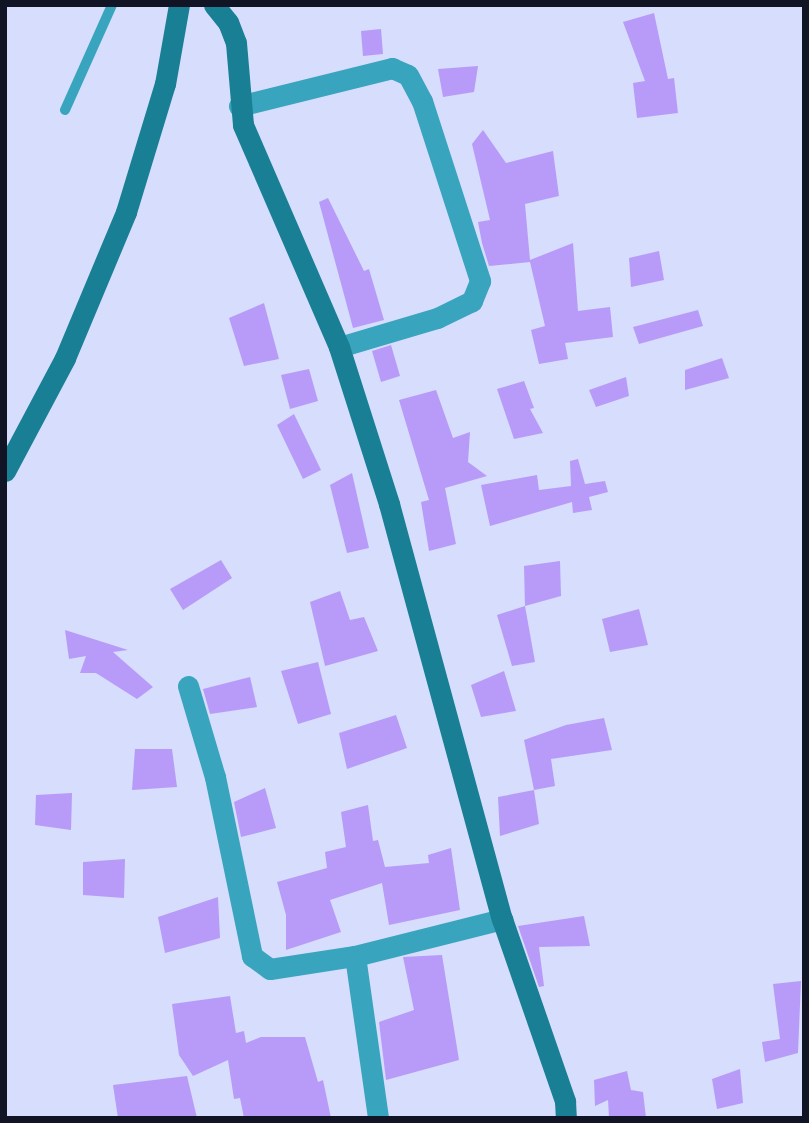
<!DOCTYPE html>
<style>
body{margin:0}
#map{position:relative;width:809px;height:1123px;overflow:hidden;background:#d7ddfc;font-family:"Exo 2",sans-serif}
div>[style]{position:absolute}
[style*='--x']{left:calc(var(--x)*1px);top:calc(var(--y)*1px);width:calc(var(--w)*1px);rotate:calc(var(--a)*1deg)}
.building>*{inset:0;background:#b89bf8}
.lane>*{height:10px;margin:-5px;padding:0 5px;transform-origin:5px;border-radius:5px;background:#39a4be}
.street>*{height:21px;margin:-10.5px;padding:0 10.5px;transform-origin:10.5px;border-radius:10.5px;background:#39a4be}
.secondary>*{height:21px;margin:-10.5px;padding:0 10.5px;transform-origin:10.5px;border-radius:10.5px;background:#197f95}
span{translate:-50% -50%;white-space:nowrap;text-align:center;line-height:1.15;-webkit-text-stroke:7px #e9ebf6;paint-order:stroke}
.frame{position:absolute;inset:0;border:7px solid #111425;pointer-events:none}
</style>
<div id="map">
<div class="building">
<i style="clip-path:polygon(654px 13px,668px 79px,674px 78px,678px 113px,637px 118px,633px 83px,645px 81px,623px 22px)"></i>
<i style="clip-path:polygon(381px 29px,383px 54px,363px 56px,361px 31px)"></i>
<i style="clip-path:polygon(478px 66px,474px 92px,443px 97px,438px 69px)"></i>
<i style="clip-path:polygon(483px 130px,506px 163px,553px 151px,559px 196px,525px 204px,530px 260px,573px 243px,578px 311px,610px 307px,613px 337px,565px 343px,568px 359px,539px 364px,531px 330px,545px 326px,530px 262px,489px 266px,482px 243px,478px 222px,490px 220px,472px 144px)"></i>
<i style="clip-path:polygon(328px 198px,364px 271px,369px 269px,384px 320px,353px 328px,319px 202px)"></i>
<i style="clip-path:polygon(659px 251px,664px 280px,631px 287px,629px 258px)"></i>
<i style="clip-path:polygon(264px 303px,279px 359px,244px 366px,229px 318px)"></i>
<i style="clip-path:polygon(698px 310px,703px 326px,639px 344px,633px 327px)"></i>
<i style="clip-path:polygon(391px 345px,400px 376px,381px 382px,372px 351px)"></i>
<i style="clip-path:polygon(722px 358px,729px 378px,685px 390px,685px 370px)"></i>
<i style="clip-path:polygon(309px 369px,318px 401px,290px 409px,281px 375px)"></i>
<i style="clip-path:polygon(626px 377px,629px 396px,596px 407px,589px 390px)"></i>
<i style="clip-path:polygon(524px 381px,534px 408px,530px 409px,543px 433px,514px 439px,497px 389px)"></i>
<i style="clip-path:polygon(436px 390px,453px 438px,470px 432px,468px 462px,487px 476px,445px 488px,456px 544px,429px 551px,421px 502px,429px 500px,399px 400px)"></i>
<i style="clip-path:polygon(294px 414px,321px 470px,303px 479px,277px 425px)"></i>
<i style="clip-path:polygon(578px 459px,585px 484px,605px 481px,608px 492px,589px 497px,592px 510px,573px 513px,572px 502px,490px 526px,481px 485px,537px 475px,539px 490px,571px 486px,570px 461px)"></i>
<i style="clip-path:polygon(352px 473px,369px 548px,347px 553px,330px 485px)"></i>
<i style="clip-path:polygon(221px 560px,232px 578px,183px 610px,170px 589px)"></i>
<i style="clip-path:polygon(560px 561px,561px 596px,525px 606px,524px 566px)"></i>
<i style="clip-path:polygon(340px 591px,350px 620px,364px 617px,378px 651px,325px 666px,310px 602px)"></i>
<i style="clip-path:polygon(525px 606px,535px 662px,512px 666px,497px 615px)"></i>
<i style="clip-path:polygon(639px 609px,648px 645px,610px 652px,602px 619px)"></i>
<i style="clip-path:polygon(65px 630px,128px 650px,113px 652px,153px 687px,137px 699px,96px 673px,80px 673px,86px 656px,69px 659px)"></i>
<i style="clip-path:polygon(318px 662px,331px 714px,298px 724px,281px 671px)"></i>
<i style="clip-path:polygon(504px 671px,516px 711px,481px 717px,471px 685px)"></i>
<i style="clip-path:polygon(250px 677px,257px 707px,210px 714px,203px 689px)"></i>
<i style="clip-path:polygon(396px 715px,407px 748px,347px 769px,339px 733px)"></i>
<i style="clip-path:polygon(604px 718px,612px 750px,551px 759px,555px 786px,534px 790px,524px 740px,566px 725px)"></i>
<i style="clip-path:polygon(135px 749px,172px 749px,177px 787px,132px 790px)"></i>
<i style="clip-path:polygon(265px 788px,276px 828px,241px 837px,234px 802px)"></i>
<i style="clip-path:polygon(534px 790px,539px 824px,500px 836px,498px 797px)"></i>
<i style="clip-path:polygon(72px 793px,71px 830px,35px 825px,36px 795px)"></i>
<i style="clip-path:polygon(368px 805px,373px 841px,378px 840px,385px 867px,429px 863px,428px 855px,451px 848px,460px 910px,389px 925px,382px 883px,330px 900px,341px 932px,286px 950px,286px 915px,277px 882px,327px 868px,325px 852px,346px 847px,341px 812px)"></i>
<i style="clip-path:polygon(125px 859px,124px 898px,83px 895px,83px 862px)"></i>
<i style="clip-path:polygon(218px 897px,220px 938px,165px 953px,158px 917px)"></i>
<i style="clip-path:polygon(584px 916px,590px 946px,539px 947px,544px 986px,539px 987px,518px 926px)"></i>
<i style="clip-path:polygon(442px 955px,459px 1060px,386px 1080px,379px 1022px,414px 1010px,403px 957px)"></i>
<i style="clip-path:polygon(801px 981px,798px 1053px,765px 1062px,762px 1042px,780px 1039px,773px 984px)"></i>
<i style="clip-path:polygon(230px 996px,236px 1033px,244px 1031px,246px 1043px,261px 1037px,305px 1037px,318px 1082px,323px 1080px,331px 1118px,244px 1118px,240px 1098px,234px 1099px,228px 1060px,193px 1076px,179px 1055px,172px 1004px)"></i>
<i style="clip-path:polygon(740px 1069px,743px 1103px,717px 1109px,712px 1079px)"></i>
<i style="clip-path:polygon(627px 1071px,631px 1090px,643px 1092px,646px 1118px,609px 1118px,608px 1100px,595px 1106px,594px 1080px)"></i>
<i style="clip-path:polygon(187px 1076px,197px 1118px,118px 1118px,113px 1085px)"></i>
</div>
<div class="lane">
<i style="--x:65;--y:110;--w:115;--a:-65.9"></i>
</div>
<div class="street">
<i style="--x:239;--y:106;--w:158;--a:-13.9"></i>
<i style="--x:392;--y:68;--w:17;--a:24"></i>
<i style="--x:408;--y:75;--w:30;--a:62"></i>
<i style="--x:422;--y:101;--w:189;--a:72.1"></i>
<i style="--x:480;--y:281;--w:22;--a:112"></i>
<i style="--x:472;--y:301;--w:39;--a:154"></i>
<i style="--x:437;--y:318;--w:102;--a:163.5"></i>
<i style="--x:188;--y:686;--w:95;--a:73.5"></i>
<i style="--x:215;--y:777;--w:183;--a:78.3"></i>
<i style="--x:252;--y:956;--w:22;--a:36"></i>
<i style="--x:270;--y:969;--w:86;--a:-8.7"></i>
<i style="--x:355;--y:956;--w:152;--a:-14.1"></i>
<i style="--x:355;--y:956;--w:164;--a:81.9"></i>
</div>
<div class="secondary">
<i style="--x:214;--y:5;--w:22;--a:51"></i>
<i style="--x:228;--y:22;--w:22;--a:69"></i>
<i style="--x:236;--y:43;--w:82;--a:85.1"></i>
<i style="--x:243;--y:125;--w:242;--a:66.6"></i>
<i style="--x:339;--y:347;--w:165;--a:72.3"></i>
<i style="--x:389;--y:504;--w:430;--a:74.8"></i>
<i style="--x:502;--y:919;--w:193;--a:70.9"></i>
<i style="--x:565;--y:1101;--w:17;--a:87"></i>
<i style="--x:5;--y:471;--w:128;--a:-62"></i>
<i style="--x:65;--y:358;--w:158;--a:-67.3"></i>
<i style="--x:126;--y:212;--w:134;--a:-73.1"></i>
<i style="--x:165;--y:84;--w:80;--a:-80"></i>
</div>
<div class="frame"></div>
</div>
